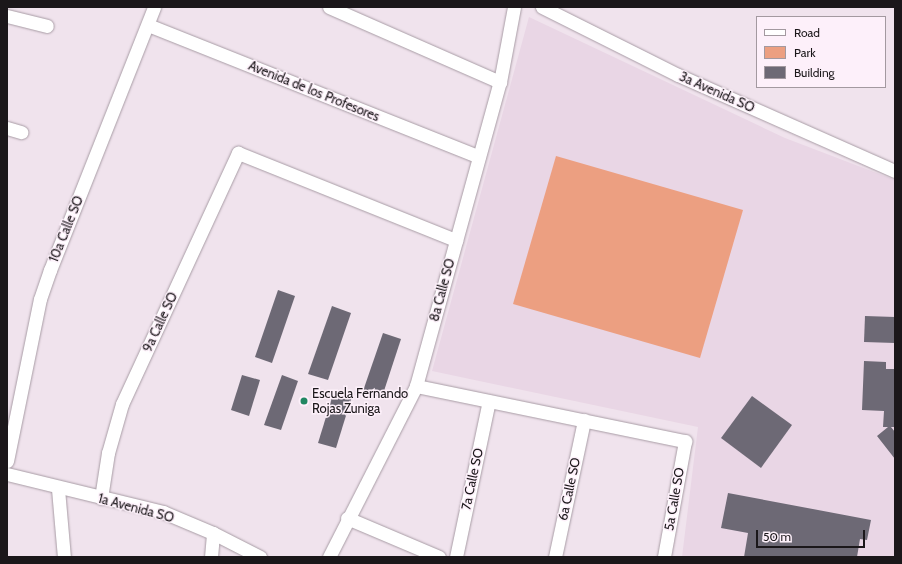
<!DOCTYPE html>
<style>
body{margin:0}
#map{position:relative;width:902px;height:564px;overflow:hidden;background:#f0e3ed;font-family:Cabin,sans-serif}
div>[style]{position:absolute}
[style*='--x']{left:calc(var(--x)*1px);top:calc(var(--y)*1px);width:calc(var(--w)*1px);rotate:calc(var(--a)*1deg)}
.built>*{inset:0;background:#e9d6e5}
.green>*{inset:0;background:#ec9f81}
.building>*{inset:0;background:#6d6975}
.roads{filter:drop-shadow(0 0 1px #a89ca5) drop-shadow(0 0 1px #a89ca5)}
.minor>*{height:13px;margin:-6.5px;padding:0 6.5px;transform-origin:6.5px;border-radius:6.5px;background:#fff}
.dots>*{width:11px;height:11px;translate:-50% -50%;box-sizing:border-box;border:2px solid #fdf0fa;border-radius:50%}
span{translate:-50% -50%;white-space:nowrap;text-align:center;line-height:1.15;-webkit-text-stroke:3px #fdf0fa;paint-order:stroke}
.street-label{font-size:13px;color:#1b171a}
.poi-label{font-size:13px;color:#1b171a}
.left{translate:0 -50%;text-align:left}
.frame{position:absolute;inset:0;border:8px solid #1b171a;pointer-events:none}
.legend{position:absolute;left:756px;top:16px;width:130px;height:72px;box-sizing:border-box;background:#fdf0fa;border:1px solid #a399a0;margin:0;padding:5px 7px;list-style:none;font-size:12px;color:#1b171a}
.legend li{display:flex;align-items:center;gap:8px;height:20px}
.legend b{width:20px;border:1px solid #a399a0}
.scale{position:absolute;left:756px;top:530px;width:109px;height:18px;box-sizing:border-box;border:2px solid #1b171a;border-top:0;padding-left:5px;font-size:12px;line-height:14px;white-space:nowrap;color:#1b171a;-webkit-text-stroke:3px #fdf0fa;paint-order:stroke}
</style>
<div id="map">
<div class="built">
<i style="clip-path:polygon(529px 17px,785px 138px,895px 180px,895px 557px,682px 557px,698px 427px,432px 371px)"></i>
</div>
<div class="green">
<i style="clip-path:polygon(556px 156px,743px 210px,700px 358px,513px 304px)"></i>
</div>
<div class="building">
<i style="clip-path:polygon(278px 290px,295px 296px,272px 363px,255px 357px)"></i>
<i style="clip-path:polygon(332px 306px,351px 313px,328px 380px,308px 374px)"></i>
<i style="clip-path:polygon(865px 316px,895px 317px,895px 343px,864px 342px)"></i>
<i style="clip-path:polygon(383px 333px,401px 339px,382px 397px,363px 391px)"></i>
<i style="clip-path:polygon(864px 361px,886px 362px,886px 369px,895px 369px,895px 427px,891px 427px,895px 432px,895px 459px,877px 436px,888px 427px,883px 427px,884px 411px,862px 410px)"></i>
<i style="clip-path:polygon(242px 375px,260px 380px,249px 416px,231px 410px)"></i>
<i style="clip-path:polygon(282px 375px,298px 381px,281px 430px,264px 425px)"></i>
<i style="clip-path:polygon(334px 391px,352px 396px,336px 448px,318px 443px)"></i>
<i style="clip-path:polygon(752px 396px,792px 425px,761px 468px,721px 438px)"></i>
<i style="clip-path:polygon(728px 493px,871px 520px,867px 540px,860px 539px,857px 557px,744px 557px,748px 533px,721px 528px)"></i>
</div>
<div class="roads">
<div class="minor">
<i style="--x:329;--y:7;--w:187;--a:23.7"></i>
<i style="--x:542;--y:7;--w:152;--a:26.6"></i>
<i style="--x:678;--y:75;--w:237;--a:23.9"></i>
<i style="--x:7;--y:16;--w:41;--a:14"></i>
<i style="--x:148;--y:25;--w:356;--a:21.7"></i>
<i style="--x:7;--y:128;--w:15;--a:16"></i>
<i style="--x:416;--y:386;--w:275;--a:11.6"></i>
<i style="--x:685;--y:441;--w:118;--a:100.3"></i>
<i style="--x:7;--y:461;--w:165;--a:-78.5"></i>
<i style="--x:40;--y:299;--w:31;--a:-71"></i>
<i style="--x:50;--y:270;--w:283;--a:-68.4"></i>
<i style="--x:7;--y:474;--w:161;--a:13.7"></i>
<i style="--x:163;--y:512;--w:54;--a:22.8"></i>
<i style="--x:213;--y:533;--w:53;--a:27.1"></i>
<i style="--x:58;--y:489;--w:68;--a:85"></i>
<i style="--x:101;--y:498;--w:46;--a:-81.2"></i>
<i style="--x:108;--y:453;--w:51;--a:-74.1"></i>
<i style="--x:122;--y:404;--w:277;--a:-65.2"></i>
<i style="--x:238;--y:153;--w:235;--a:21.8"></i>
<i style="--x:347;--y:518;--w:100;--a:23"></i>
<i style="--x:211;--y:557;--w:24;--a:-85"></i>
<i style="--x:329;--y:557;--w:192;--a:-63"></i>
<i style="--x:416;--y:386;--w:315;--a:-74.6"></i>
<i style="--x:500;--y:82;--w:76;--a:-79.4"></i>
<i style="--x:456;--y:557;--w:159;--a:-78.1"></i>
<i style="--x:555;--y:557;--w:140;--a:-78"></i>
</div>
</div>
<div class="dots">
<i style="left:304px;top:401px;background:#218762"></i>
</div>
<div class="street-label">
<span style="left:314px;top:91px;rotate:22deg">Avenida de los Profesores</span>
<span style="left:717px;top:92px;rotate:24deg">3a Avenida SO</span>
<span style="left:66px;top:229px;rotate:-68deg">10a Calle SO</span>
<span style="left:442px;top:290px;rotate:-75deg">8a Calle SO</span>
<span style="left:160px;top:322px;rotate:-65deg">9a Calle SO</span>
<span style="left:472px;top:479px;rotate:-78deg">7a Calle SO</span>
<span style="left:569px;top:489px;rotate:-78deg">6a Calle SO</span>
<span style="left:674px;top:499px;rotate:-80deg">5a Calle SO</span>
<span style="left:136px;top:508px;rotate:15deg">1a Avenida SO</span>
</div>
<div class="poi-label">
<span class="left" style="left:312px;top:401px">Escuela Fernando<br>Rojas Zuniga</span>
</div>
<div class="frame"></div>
<ul class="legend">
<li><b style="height:5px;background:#fff"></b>Road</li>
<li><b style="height:11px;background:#ec9f81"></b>Park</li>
<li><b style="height:11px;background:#6d6975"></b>Building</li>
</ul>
<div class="scale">50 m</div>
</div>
